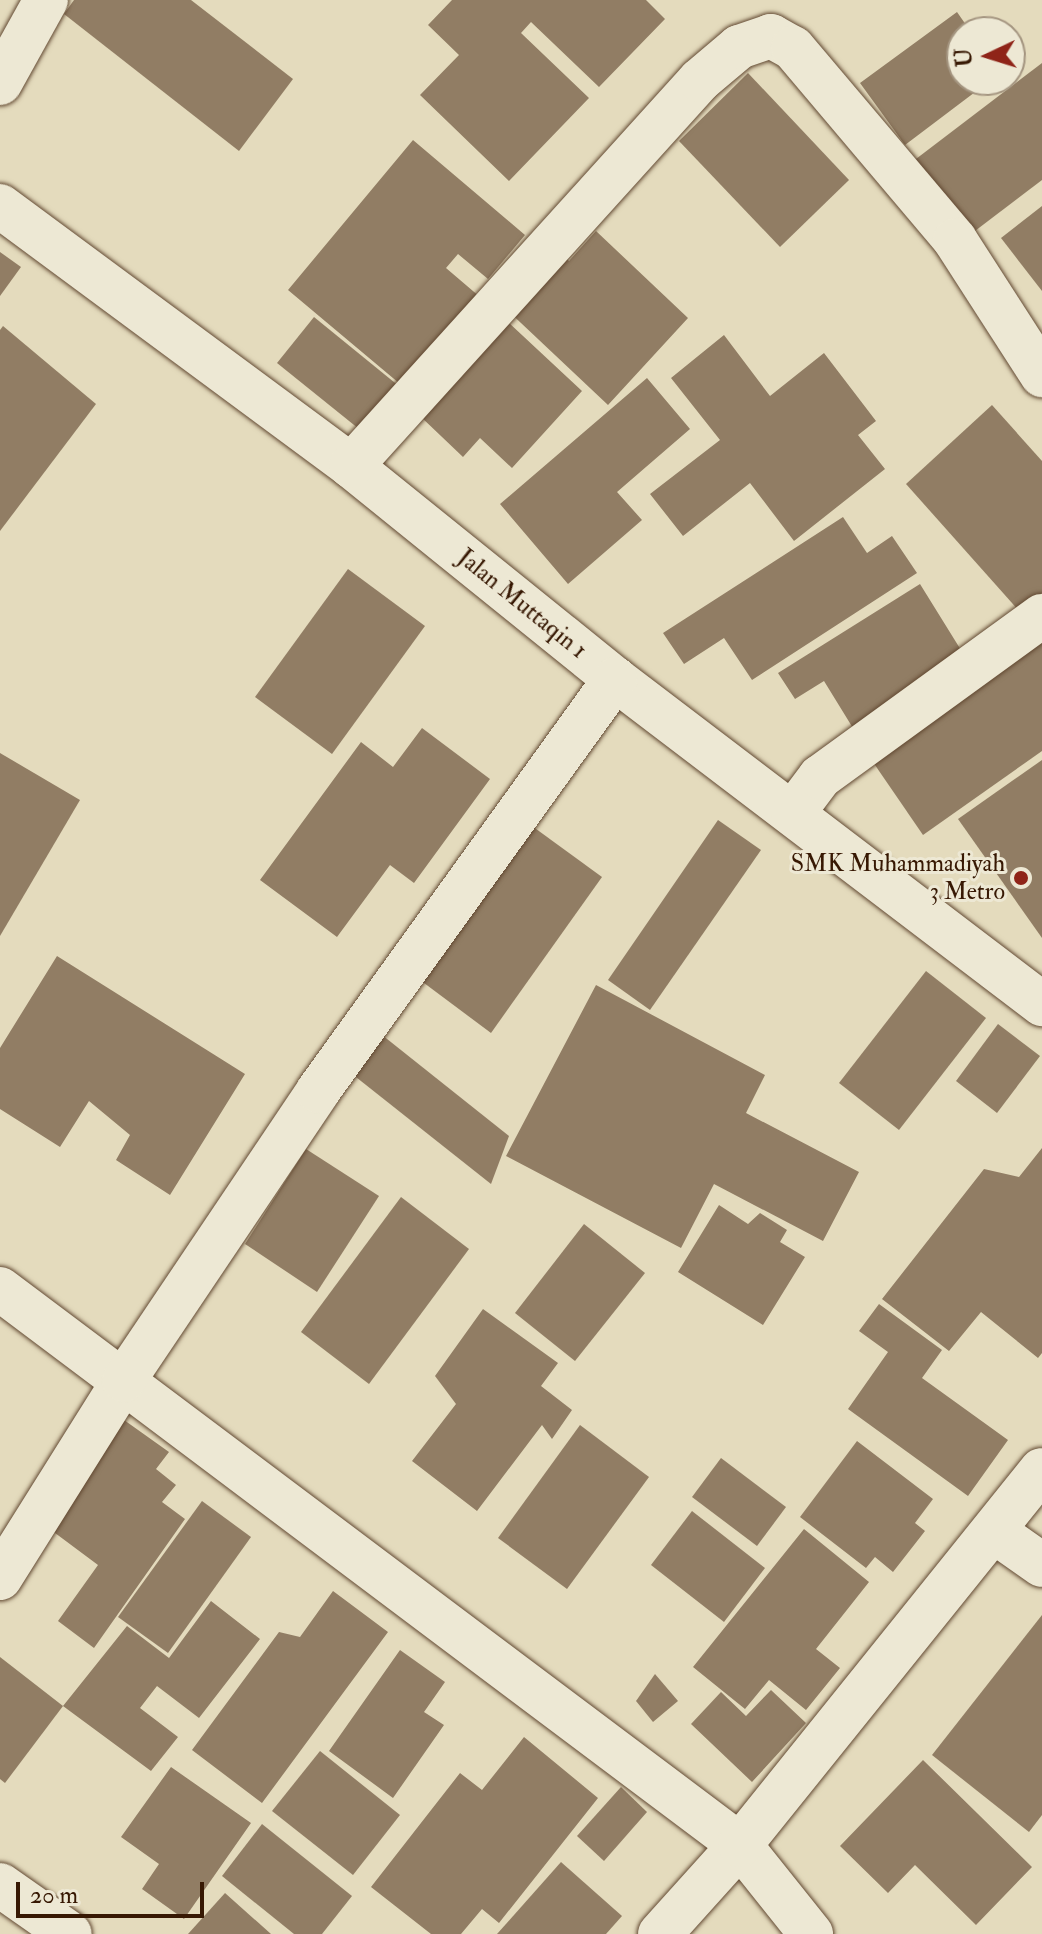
<!DOCTYPE html>
<style>
body{margin:0}
#map{position:relative;width:1042px;height:1934px;overflow:hidden;background:#e4dbbd;font-family:"IM FELL Double Pica",serif}
div>[style]{position:absolute}
[style*='--x']{left:calc(var(--x)*1px);top:calc(var(--y)*1px);width:calc(var(--w)*1px);rotate:calc(var(--a)*1deg)}
.building>*{inset:0;background:#917d64}
.roads{filter:drop-shadow(0 0 2px #624932) drop-shadow(0 0 2px #624932)}
.street>*{height:44px;margin:-22px;padding:0 22px;transform-origin:22px;border-radius:22px;background:#ede8d4}
.dots>*{width:22px;height:22px;translate:-50% -50%;box-sizing:border-box;border:4px solid #ede8d4;border-radius:50%}
span{translate:-50% -50%;white-space:nowrap;text-align:center;line-height:1.15;-webkit-text-stroke:6px #ede8d4;paint-order:stroke}
.street-label{font-size:24px;color:#371803}
.poi-label{font-size:24px;color:#371803}
.right{translate:-100% -50%;text-align:right}
.north{position:absolute;left:946px;top:16px;width:80px;height:80px;box-sizing:border-box;background:#ede8d4;border:2px solid #a49580;border-radius:50%;rotate:266deg;font-size:22px;font-weight:700;line-height:32px;text-align:center;color:#371803}
.north::after{content:'';display:block;margin:auto;width:28px;height:36px;background:#8f2418;clip-path:polygon(50% 0,100% 100%,50% 72%,0 100%)}
.scale{position:absolute;left:16px;top:1882px;width:188px;height:36px;box-sizing:border-box;border:4px solid #371803;border-top:0;padding-left:10px;font-size:24px;line-height:28px;white-space:nowrap;color:#371803;-webkit-text-stroke:6px #ede8d4;paint-order:stroke}
</style>
<div id="map">
<div class="building">
<i style="clip-path:polygon(74px 0,191px 0,293px 79px,239px 151px,64px 14px)"></i>
<i style="clip-path:polygon(452px 0,646px 0,665px 19px,599px 87px,531px 22px,521px 33px,589px 98px,509px 181px,420px 95px,459px 55px,428px 25px)"></i>
<i style="clip-path:polygon(957px 12px,971px 32px,962px 32px,962px 80px,991px 80px,905px 145px,860px 83px)"></i>
<i style="clip-path:polygon(1042px 63px,1042px 180px,967px 237px,912px 162px)"></i>
<i style="clip-path:polygon(748px 73px,849px 180px,780px 247px,679px 141px)"></i>
<i style="clip-path:polygon(413px 140px,525px 235px,488px 279px,458px 254px,446px 268px,487px 303px,412px 394px,288px 290px)"></i>
<i style="clip-path:polygon(1042px 206px,1042px 291px,1001px 238px)"></i>
<i style="clip-path:polygon(596px 231px,688px 318px,608px 405px,504px 307px,557px 249px,569px 261px)"></i>
<i style="clip-path:polygon(0 252px,21px 267px,0 296px)"></i>
<i style="clip-path:polygon(314px 317px,400px 387px,364px 433px,277px 363px)"></i>
<i style="clip-path:polygon(507px 321px,582px 391px,512px 468px,480px 438px,463px 457px,420px 416px)"></i>
<i style="clip-path:polygon(3px 326px,96px 404px,0 531px,0 330px)"></i>
<i style="clip-path:polygon(724px 335px,770px 396px,824px 353px,876px 421px,858px 435px,885px 469px,794px 541px,750px 483px,683px 536px,650px 494px,720px 440px,671px 378px)"></i>
<i style="clip-path:polygon(647px 378px,690px 429px,617px 492px,642px 520px,568px 584px,500px 504px)"></i>
<i style="clip-path:polygon(992px 405px,1042px 461px,1042px 593px,1020px 612px,906px 484px)"></i>
<i style="clip-path:polygon(843px 517px,867px 553px,892px 536px,917px 573px,752px 680px,724px 638px,684px 664px,663px 633px)"></i>
<i style="clip-path:polygon(348px 569px,425px 626px,332px 754px,255px 697px)"></i>
<i style="clip-path:polygon(920px 584px,969px 663px,856px 733px,824px 681px,795px 699px,778px 673px)"></i>
<i style="clip-path:polygon(1042px 625px,1042px 751px,923px 835px,864px 749px)"></i>
<i style="clip-path:polygon(422px 728px,490px 779px,414px 883px,390px 865px,337px 937px,260px 880px,361px 742px,393px 767px)"></i>
<i style="clip-path:polygon(0 753px,80px 800px,0 936px)"></i>
<i style="clip-path:polygon(1042px 760px,1042px 938px,958px 819px)"></i>
<i style="clip-path:polygon(718px 820px,761px 850px,650px 1010px,608px 980px)"></i>
<i style="clip-path:polygon(532px 826px,602px 877px,491px 1033px,420px 980px)"></i>
<i style="clip-path:polygon(57px 956px,245px 1074px,170px 1195px,116px 1160px,130px 1135px,89px 1101px,60px 1147px,0 1109px,0 1048px)"></i>
<i style="clip-path:polygon(926px 971px,986px 1018px,899px 1130px,839px 1083px)"></i>
<i style="clip-path:polygon(596px 985px,765px 1075px,746px 1113px,859px 1172px,823px 1241px,714px 1184px,681px 1248px,506px 1156px)"></i>
<i style="clip-path:polygon(998px 1024px,1040px 1056px,997px 1113px,956px 1081px)"></i>
<i style="clip-path:polygon(372px 1027px,509px 1136px,491px 1184px,342px 1066px)"></i>
<i style="clip-path:polygon(1042px 1148px,1042px 1353px,1038px 1358px,981px 1312px,949px 1351px,882px 1299px,984px 1169px,1019px 1177px)"></i>
<i style="clip-path:polygon(306px 1149px,379px 1196px,317px 1292px,245px 1244px)"></i>
<i style="clip-path:polygon(401px 1197px,469px 1249px,369px 1384px,301px 1332px)"></i>
<i style="clip-path:polygon(719px 1205px,748px 1224px,760px 1213px,787px 1230px,780px 1242px,805px 1257px,763px 1325px,678px 1272px)"></i>
<i style="clip-path:polygon(584px 1224px,645px 1273px,575px 1361px,515px 1313px)"></i>
<i style="clip-path:polygon(879px 1304px,942px 1350px,922px 1378px,1008px 1440px,968px 1496px,848px 1409px,888px 1352px,859px 1331px)"></i>
<i style="clip-path:polygon(483px 1309px,558px 1363px,541px 1386px,572px 1410px,552px 1439px,542px 1425px,477px 1511px,412px 1461px,456px 1404px,435px 1376px)"></i>
<i style="clip-path:polygon(124px 1420px,169px 1452px,156px 1469px,176px 1485px,162px 1502px,185px 1519px,94px 1648px,58px 1621px,98px 1565px,47px 1527px)"></i>
<i style="clip-path:polygon(580px 1425px,649px 1477px,567px 1589px,498px 1538px)"></i>
<i style="clip-path:polygon(857px 1441px,933px 1499px,915px 1523px,925px 1531px,893px 1572px,875px 1557px,866px 1568px,800px 1517px)"></i>
<i style="clip-path:polygon(721px 1458px,786px 1507px,757px 1546px,692px 1497px)"></i>
<i style="clip-path:polygon(202px 1501px,251px 1537px,168px 1653px,118px 1617px)"></i>
<i style="clip-path:polygon(692px 1511px,765px 1568px,724px 1622px,651px 1565px)"></i>
<i style="clip-path:polygon(804px 1529px,869px 1582px,816px 1649px,840px 1668px,806px 1710px,769px 1680px,745px 1709px,693px 1667px)"></i>
<i style="clip-path:polygon(333px 1591px,388px 1632px,262px 1803px,192px 1750px,279px 1632px,300px 1637px)"></i>
<i style="clip-path:polygon(211px 1601px,260px 1639px,199px 1718px,157px 1686px,140px 1708px,178px 1737px,151px 1771px,63px 1706px,127px 1626px,169px 1658px)"></i>
<i style="clip-path:polygon(1042px 1615px,1042px 1815px,1029px 1832px,932px 1755px)"></i>
<i style="clip-path:polygon(400px 1650px,445px 1682px,424px 1712px,444px 1725px,393px 1798px,329px 1751px)"></i>
<i style="clip-path:polygon(0 1657px,63px 1706px,5px 1783px,0 1779px)"></i>
<i style="clip-path:polygon(655px 1674px,678px 1701px,653px 1722px,636px 1701px)"></i>
<i style="clip-path:polygon(771px 1690px,806px 1723px,752px 1782px,691px 1724px,721px 1692px,746px 1716px)"></i>
<i style="clip-path:polygon(524px 1737px,598px 1798px,499px 1923px,482px 1909px,461px 1934px,431px 1934px,371px 1887px,460px 1773px,482px 1790px)"></i>
<i style="clip-path:polygon(320px 1751px,400px 1815px,353px 1875px,272px 1811px)"></i>
<i style="clip-path:polygon(923px 1760px,1032px 1867px,976px 1925px,915px 1865px,888px 1893px,840px 1846px)"></i>
<i style="clip-path:polygon(171px 1767px,251px 1823px,184px 1919px,142px 1889px,159px 1864px,121px 1837px)"></i>
<i style="clip-path:polygon(621px 1787px,647px 1812px,604px 1861px,577px 1836px)"></i>
<i style="clip-path:polygon(262px 1824px,352px 1896px,322px 1934px,294px 1934px,222px 1876px)"></i>
<i style="clip-path:polygon(561px 1862px,622px 1916px,606px 1934px,497px 1934px)"></i>
<i style="clip-path:polygon(225px 1893px,271px 1934px,188px 1934px)"></i>
</div>
<div class="roads">
<div class="street">
<i style="--x:0;--y:83;--w:95;--a:-61"></i>
<i style="--x:0;--y:206;--w:437;--a:36.5"></i>
<i style="--x:351;--y:466;--w:339;--a:38.9"></i>
<i style="--x:615;--y:679;--w:537;--a:37.28"></i>
<i style="--x:351;--y:466;--w:520;--a:-47.88"></i>
<i style="--x:700;--y:80;--w:51;--a:-40.2"></i>
<i style="--x:739;--y:47;--w:34;--a:-19"></i>
<i style="--x:771;--y:36;--w:25;--a:29"></i>
<i style="--x:793;--y:48;--w:251;--a:49.8"></i>
<i style="--x:955;--y:240;--w:161;--a:57.2"></i>
<i style="--x:793;--y:813;--w:45;--a:-53.1"></i>
<i style="--x:820;--y:777;--w:274;--a:-36"></i>
<i style="--x:0;--y:1289;--w:926;--a:36.92"></i>
<i style="--x:740;--y:1845;--w:114;--a:51.4"></i>
<i style="--x:995;--y:1532;--w:57;--a:35.1"></i>
<i style="--x:0;--y:1578;--w:234;--a:-57.9"></i>
<i style="--x:124;--y:1380;--w:348;--a:-56.1"></i>
<i style="--x:318;--y:1091;--w:508;--a:-54.21"></i>
<i style="--x:0;--y:1885;--w:85;--a:35"></i>
<i style="--x:660;--y:1934;--w:120;--a:-48"></i>
<i style="--x:740;--y:1845;--w:481;--a:-51.2"></i>
</div>
</div>
<div class="dots">
<i style="left:1021px;top:878px;background:#8f2418"></i>
</div>
<div class="street-label">
<span style="left:522px;top:604px;rotate:39deg">Jalan Muttaqin 1</span>
</div>
<div class="poi-label">
<span class="right" style="left:1005px;top:878px">SMK Muhammadiyah<br>3 Metro</span>
</div>
<div class="north">U</div>
<div class="scale">20 m</div>
</div>
